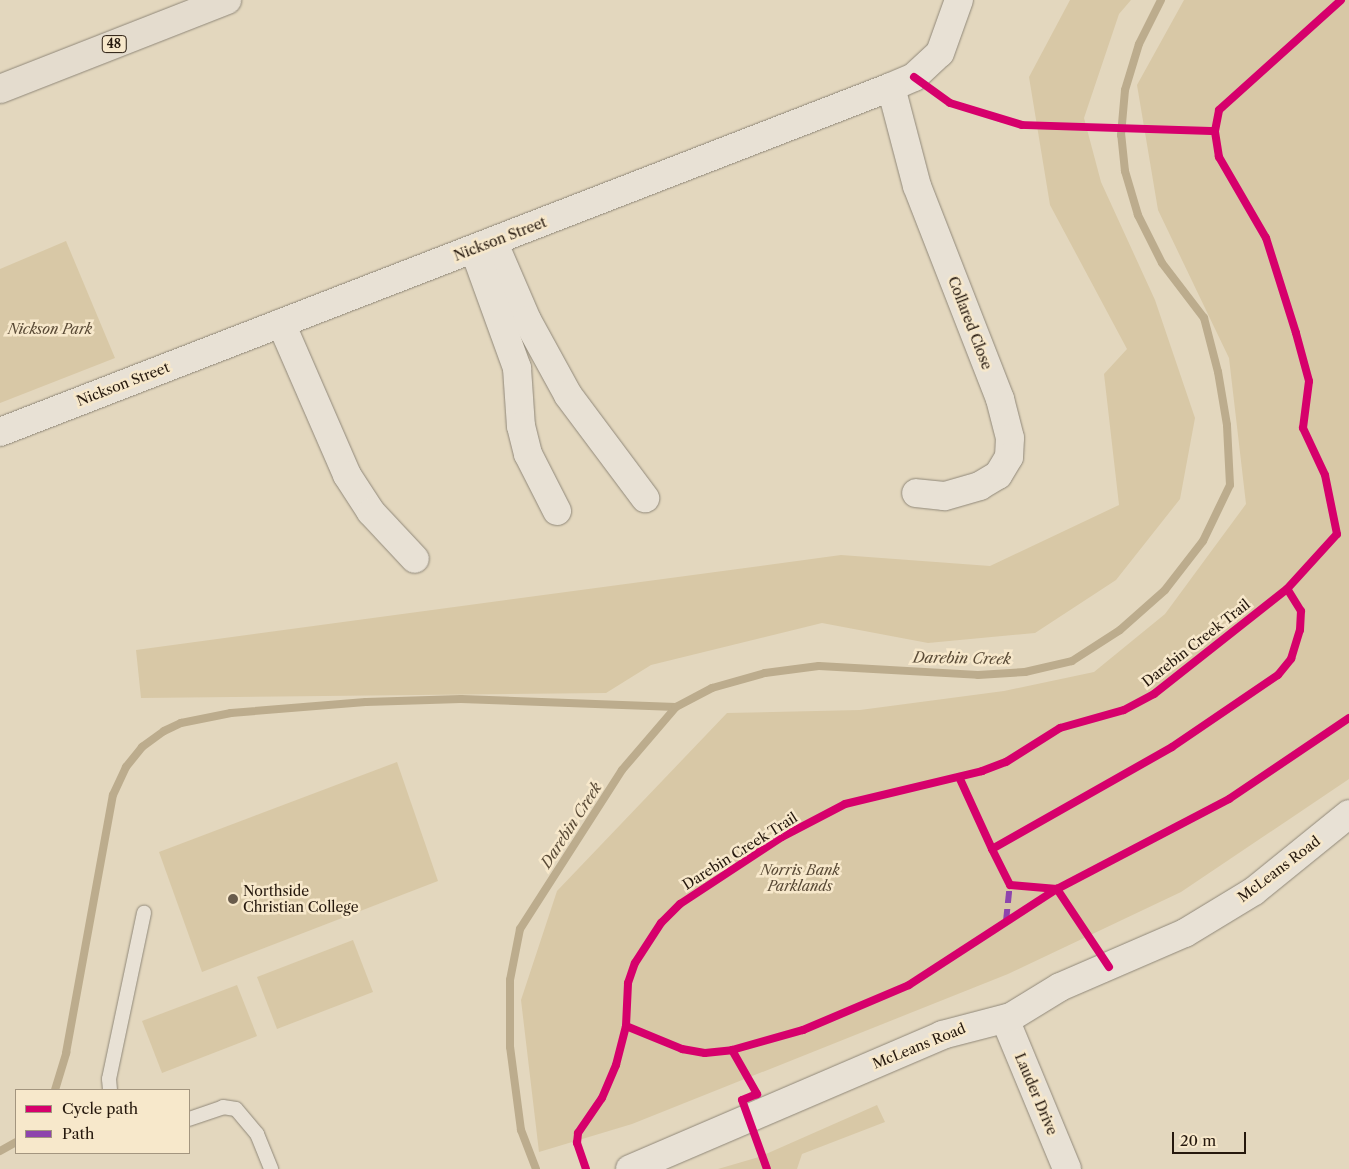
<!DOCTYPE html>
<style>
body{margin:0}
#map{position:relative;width:1349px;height:1169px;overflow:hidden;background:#e3d7be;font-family:"Libre Caslon Text",serif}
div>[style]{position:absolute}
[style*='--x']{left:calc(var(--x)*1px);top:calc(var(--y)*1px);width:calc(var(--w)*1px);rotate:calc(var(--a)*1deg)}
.green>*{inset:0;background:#d8c8a6}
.stream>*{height:8px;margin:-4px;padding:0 4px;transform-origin:4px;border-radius:4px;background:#bcac8d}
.roads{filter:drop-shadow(0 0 1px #908879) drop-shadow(0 0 1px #908879)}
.service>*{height:14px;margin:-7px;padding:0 7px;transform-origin:7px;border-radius:7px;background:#e8e1d5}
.minor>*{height:28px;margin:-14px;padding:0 14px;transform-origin:14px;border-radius:14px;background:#e8e1d5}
.tertiary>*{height:28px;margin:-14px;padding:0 14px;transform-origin:14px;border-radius:14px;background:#e8e1d5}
.primary>*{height:28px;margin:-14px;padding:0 14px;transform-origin:14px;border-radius:14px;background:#e4dcce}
.quiet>*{height:6px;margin-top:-3px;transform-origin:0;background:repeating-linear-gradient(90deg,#8e44ad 0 12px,transparent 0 18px)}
.cycleway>*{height:8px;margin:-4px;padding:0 4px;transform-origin:4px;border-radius:4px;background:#d6006c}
.dots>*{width:14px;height:14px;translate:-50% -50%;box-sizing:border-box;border:2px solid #f7e8cb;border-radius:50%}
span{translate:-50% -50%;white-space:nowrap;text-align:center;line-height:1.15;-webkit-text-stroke:5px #f7e8cb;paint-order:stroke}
.shield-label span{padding:1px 4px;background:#f7e8cb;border:1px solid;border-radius:4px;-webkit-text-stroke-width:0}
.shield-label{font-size:12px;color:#25180d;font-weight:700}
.street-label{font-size:14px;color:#25180d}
.park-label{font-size:14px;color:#584935;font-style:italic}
.poi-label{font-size:14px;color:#25180d}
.left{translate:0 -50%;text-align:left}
.water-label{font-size:15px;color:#5b4c38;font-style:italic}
.legend{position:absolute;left:15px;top:1089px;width:175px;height:65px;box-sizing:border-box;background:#f7e8cb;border:1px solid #a3957f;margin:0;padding:6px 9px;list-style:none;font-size:15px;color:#25180d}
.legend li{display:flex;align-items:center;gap:10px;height:25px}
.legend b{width:25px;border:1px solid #a3957f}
.scale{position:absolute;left:1172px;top:1132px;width:74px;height:22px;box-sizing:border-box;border:2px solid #25180d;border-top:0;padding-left:6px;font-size:15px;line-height:18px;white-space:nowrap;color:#25180d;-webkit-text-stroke:4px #f7e8cb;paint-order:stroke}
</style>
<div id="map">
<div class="green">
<i style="clip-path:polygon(1070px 0,1131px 0,1119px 14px,1084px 118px,1101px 182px,1155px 300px,1195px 418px,1180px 499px,1116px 580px,1035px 633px,928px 643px,822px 623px,651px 665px,606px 693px,141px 698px,136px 650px,841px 555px,990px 566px,1119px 505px,1104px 374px,1127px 349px,1050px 205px,1029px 77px)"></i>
<i style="clip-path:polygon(1184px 0,1349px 0,1349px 779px,1181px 892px,1008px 974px,632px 1124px,539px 1152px,521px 1000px,557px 891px,727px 713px,860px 710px,1004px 691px,1094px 672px,1165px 614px,1246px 504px,1229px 358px,1158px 210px,1137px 85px)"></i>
<i style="clip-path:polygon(66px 241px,115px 358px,0 403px,0 269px)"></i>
<i style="clip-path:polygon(397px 762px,438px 881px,202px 972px,159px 852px)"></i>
<i style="clip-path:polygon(353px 940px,373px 992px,277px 1029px,257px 977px)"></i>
<i style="clip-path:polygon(237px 985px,257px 1036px,162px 1073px,142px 1021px)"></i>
<i style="clip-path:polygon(877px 1105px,885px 1122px,802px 1154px,797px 1169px,718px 1169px,759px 1157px)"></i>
</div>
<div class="stream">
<i style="--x:55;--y:1090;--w:39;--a:-73"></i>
<i style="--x:66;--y:1053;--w:262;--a:-79.7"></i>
<i style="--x:113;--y:795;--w:31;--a:-65"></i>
<i style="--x:126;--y:767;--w:26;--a:-51"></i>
<i style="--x:142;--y:747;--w:27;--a:-36"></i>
<i style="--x:164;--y:731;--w:19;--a:-25"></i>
<i style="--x:181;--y:723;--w:51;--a:-11.3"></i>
<i style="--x:231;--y:713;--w:135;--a:-4.7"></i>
<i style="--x:366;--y:702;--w:95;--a:-1.8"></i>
<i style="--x:461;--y:699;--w:215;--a:2.1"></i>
<i style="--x:0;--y:1151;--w:18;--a:-29"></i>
<i style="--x:536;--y:1169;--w:42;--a:-111"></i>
<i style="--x:521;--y:1130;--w:84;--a:-97.5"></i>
<i style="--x:510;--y:1047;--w:67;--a:-90"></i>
<i style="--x:510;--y:980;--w:52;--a:-78.9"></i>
<i style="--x:520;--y:929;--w:189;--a:-57.3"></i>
<i style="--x:622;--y:770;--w:83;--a:-49.4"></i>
<i style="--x:676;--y:707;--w:41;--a:-27.8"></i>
<i style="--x:712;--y:688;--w:55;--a:-15.8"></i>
<i style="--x:765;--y:673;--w:54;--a:-7.4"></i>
<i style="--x:819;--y:666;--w:159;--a:3.2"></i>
<i style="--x:978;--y:675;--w:47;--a:-3.7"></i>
<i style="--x:1025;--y:672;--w:48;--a:-13.2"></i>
<i style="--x:1072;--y:661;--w:57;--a:-32.9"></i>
<i style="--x:1120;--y:630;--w:60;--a:-41.6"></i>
<i style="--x:1165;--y:590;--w:62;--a:-52.2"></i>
<i style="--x:1203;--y:541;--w:62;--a:-64.3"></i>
<i style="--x:1230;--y:485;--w:60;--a:-92.9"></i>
<i style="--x:1227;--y:425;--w:54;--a:-99.6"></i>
<i style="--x:1218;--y:372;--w:56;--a:-104.5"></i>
<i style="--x:1204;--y:318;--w:69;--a:-127.4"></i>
<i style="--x:1162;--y:263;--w:54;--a:-116.6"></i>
<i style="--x:1138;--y:215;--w:46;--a:-106.5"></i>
<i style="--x:1125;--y:171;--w:36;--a:-96"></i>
<i style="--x:1121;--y:135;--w:45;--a:-84.9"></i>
<i style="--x:1125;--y:90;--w:48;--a:-73.1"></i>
<i style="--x:1139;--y:44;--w:49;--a:-63.4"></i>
</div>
<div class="roads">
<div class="service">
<i style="--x:110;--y:1090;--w:11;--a:-95"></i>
<i style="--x:109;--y:1079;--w:170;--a:-78.1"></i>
<i style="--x:189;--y:1119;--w:36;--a:-19"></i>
<i style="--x:223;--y:1107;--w:13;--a:9"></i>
<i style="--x:236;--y:1109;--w:33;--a:50"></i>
<i style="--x:257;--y:1134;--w:38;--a:68"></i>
</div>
<div class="minor">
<i style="--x:891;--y:87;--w:102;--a:75.3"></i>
<i style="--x:917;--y:186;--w:229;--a:68.7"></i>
<i style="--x:1000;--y:399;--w:40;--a:75.6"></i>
<i style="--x:1010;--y:438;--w:19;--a:93"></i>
<i style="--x:1009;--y:457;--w:21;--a:121"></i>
<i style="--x:998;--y:475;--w:21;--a:149"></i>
<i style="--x:980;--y:486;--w:37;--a:164"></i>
<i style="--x:944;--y:496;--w:28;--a:-174"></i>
<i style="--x:493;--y:241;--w:86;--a:66.7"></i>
<i style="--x:527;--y:320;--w:85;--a:61.3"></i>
<i style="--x:568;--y:395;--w:129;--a:53.2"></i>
<i style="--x:474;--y:249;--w:127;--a:70.1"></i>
<i style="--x:517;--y:368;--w:58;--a:86.1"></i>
<i style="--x:521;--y:426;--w:29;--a:76"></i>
<i style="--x:528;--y:454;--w:64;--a:63"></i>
<i style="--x:281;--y:323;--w:166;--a:66.5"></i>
<i style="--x:347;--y:475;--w:44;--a:57"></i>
<i style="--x:371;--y:512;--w:64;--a:46.9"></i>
<i style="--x:0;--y:432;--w:955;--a:-21.17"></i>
<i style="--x:891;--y:87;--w:25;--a:-23"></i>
<i style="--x:914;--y:77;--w:35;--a:-43"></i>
<i style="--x:940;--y:53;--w:56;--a:-70.3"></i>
<i style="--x:1005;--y:1019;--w:162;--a:67.5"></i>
</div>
<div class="tertiary">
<i style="--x:630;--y:1169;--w:340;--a:-23.2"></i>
<i style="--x:942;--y:1035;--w:71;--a:-14.6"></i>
<i style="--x:1011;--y:1017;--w:57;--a:-31.5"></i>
<i style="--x:1060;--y:987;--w:136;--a:-23.4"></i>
<i style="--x:1185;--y:933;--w:81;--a:-31.3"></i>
<i style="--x:1254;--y:891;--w:122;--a:-39"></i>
</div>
<div class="primary">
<i style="--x:0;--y:89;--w:244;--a:-21.4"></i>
</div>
</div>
<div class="quiet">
<i style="--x:1006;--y:921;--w:36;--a:-84"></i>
</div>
<div class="cycleway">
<i style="--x:914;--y:77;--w:44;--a:35.8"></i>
<i style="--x:950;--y:103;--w:75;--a:17"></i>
<i style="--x:1022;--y:125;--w:193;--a:1.8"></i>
<i style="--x:960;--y:779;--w:77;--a:65.4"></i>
<i style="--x:1109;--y:967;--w:94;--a:-123.7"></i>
<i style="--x:1057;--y:889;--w:47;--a:-175.1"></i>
<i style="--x:1010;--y:885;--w:40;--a:-116.6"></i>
<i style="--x:992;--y:849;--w:207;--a:-29.5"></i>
<i style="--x:1172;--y:747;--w:128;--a:-34.2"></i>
<i style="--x:1278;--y:675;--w:21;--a:-51"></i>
<i style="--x:1291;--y:659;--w:30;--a:-73"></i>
<i style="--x:1300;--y:630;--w:19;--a:-87"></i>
<i style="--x:1301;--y:611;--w:26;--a:-122"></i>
<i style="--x:626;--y:1026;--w:61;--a:22.3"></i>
<i style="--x:682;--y:1049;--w:23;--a:10"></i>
<i style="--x:705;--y:1053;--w:27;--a:-6"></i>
<i style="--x:732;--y:1050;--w:74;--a:-15.7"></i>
<i style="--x:803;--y:1030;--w:115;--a:-23"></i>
<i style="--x:909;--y:985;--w:176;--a:-33"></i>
<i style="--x:1057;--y:889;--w:194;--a:-27.6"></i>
<i style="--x:1229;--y:799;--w:145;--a:-34"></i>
<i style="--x:732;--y:1050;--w:51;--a:60.4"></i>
<i style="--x:757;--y:1094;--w:16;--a:158"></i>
<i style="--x:742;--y:1100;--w:73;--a:70.1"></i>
<i style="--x:586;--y:1169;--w:28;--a:-109"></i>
<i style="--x:577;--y:1143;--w:10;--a:-84"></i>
<i style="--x:578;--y:1133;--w:42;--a:-55.6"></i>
<i style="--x:602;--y:1098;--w:36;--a:-67"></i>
<i style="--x:616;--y:1065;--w:40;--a:-75.6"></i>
<i style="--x:626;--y:1026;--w:43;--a:-87.3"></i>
<i style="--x:628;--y:983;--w:21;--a:-71"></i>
<i style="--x:635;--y:963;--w:48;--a:-57"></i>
<i style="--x:661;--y:923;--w:27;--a:-45"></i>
<i style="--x:680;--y:904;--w:122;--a:-33.3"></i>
<i style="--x:782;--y:837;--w:71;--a:-27.6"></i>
<i style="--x:845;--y:804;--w:141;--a:-13.5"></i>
<i style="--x:982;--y:771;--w:26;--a:-21"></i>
<i style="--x:1006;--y:762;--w:64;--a:-32.2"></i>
<i style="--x:1060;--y:728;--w:66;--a:-15.7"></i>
<i style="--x:1124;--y:710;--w:34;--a:-28"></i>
<i style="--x:1154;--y:694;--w:169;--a:-38.3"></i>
<i style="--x:1287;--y:589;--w:74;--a:-47.7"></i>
<i style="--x:1337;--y:534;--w:60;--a:-101.5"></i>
<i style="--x:1325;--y:475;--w:52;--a:-115.1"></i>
<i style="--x:1303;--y:428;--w:47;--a:-82.7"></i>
<i style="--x:1309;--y:381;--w:50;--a:-105.2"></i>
<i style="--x:1296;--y:333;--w:100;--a:-107.5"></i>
<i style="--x:1266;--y:238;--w:94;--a:-120.1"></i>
<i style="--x:1219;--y:157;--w:26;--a:-99"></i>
<i style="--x:1215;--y:131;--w:21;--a:-79"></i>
<i style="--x:1219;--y:110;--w:164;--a:-42"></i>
</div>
<div class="dots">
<i style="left:233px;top:899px;background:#685b4b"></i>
</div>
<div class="shield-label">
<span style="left:114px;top:44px">48</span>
</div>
<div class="street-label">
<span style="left:500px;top:239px;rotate:-21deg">Nickson Street</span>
<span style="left:970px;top:323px;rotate:69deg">Collared Close</span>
<span style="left:123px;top:384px;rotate:-21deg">Nickson Street</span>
<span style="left:1196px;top:643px;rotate:-38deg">Darebin Creek Trail</span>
<span style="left:740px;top:851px;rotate:-32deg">Darebin Creek Trail</span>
<span style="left:1279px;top:869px;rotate:-37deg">McLeans Road</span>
<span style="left:919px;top:1046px;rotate:-22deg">McLeans Road</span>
<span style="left:1036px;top:1094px;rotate:67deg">Lauder Drive</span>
</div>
<div class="park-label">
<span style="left:50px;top:329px">Nickson Park</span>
<span style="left:800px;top:878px">Norris Bank<br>Parklands</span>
</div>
<div class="poi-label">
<span class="left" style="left:243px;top:899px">Northside<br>Christian College</span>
</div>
<div class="water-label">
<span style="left:962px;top:658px;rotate:1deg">Darebin Creek</span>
<span style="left:571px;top:825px;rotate:-57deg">Darebin Creek</span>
</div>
<ul class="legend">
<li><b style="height:6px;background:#d6006c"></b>Cycle path</li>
<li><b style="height:6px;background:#8e44ad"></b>Path</li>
</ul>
<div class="scale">20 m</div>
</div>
